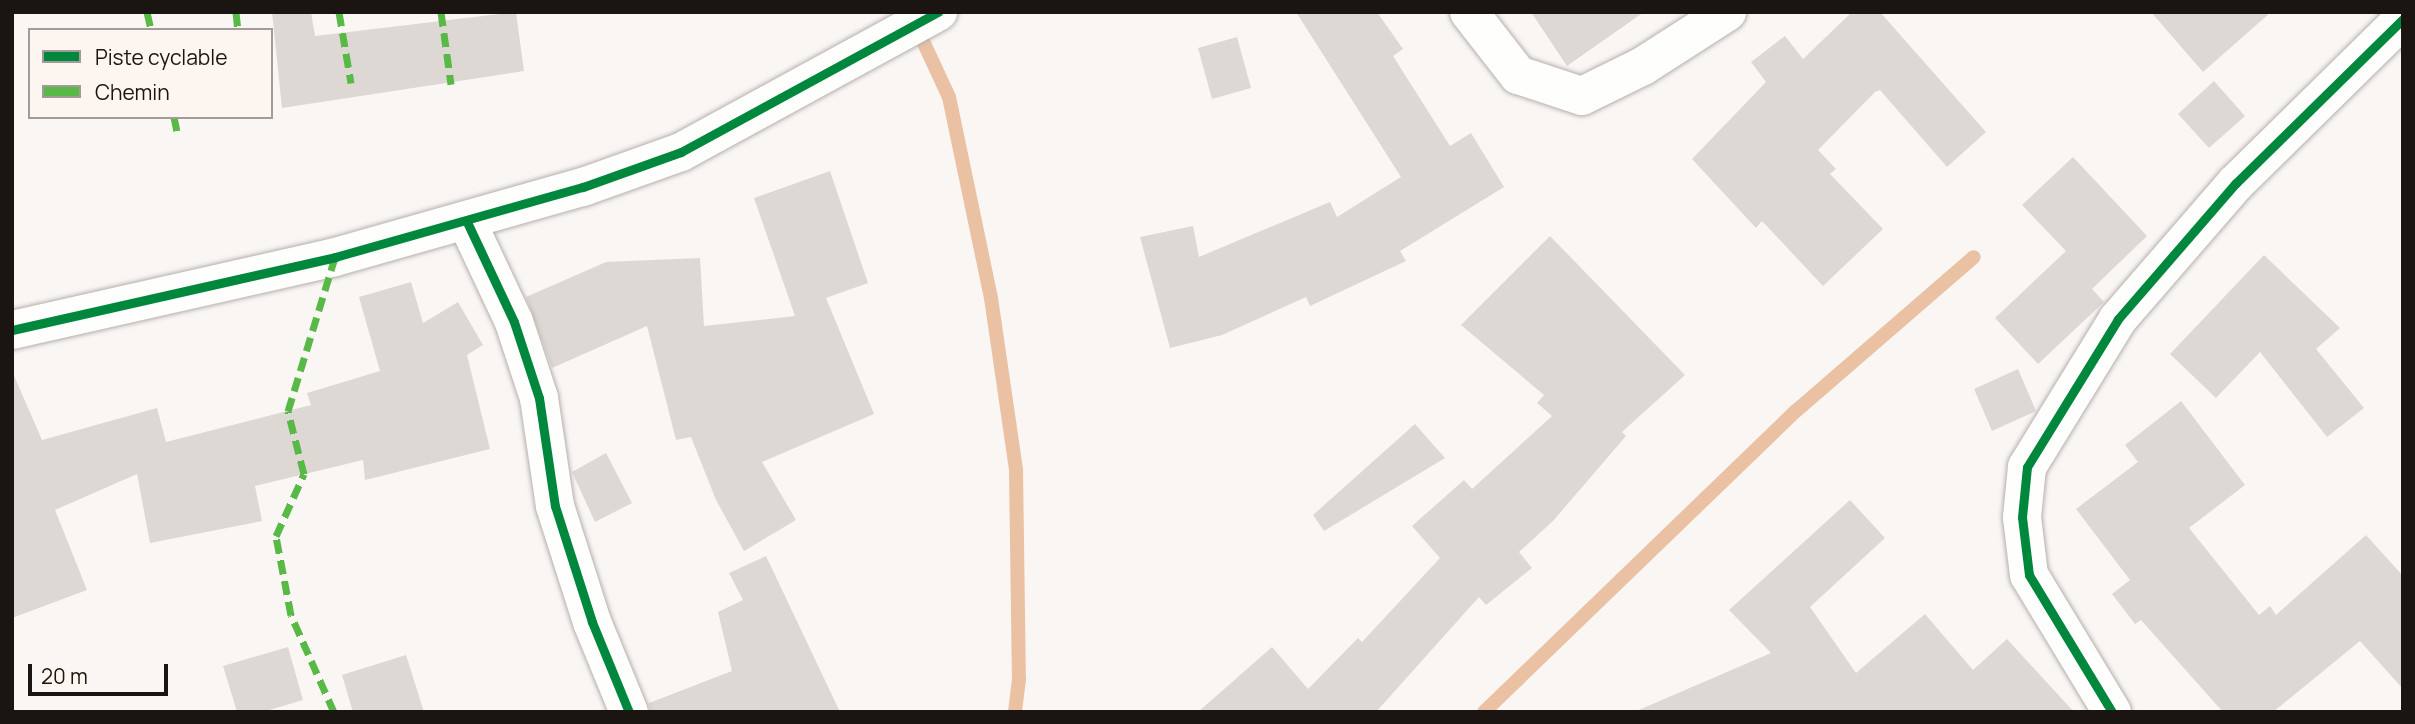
<!DOCTYPE html>
<style>
body{margin:0}
#map{position:relative;width:2415px;height:724px;overflow:hidden;background:#faf6f3;font-family:Manrope,sans-serif}
div>[style]{position:absolute}
[style*='--x']{left:calc(var(--x)*1px);top:calc(var(--y)*1px);width:calc(var(--w)*1px);rotate:calc(var(--a)*1deg)}
.stream>*{height:14px;margin:-7px;padding:0 7px;transform-origin:7px;border-radius:7px;background:#ebc1a3}
.building>*{inset:0;background:#ded8d5}
.roads{filter:drop-shadow(0 0 2px #b5b0ad) drop-shadow(0 0 2px #b5b0ad)}
.street>*{height:38px;margin:-19px;padding:0 19px;transform-origin:19px;border-radius:19px;background:#fefefd}
.secondary>*{height:38px;margin:-19px;padding:0 19px;transform-origin:19px;border-radius:19px;background:#fefefd}
.quiet>*{height:7px;margin-top:-3.5px;transform-origin:0;background:repeating-linear-gradient(90deg,#58b947 0 14px,transparent 0 21px)}
.cycleway>*{height:9px;margin:-4.5px;padding:0 4.5px;transform-origin:4.5px;border-radius:4.5px;background:#00873e}
span{translate:-50% -50%;white-space:nowrap;text-align:center;line-height:1.15;-webkit-text-stroke:5px #fdf5f0;paint-order:stroke}
.frame{position:absolute;inset:0;border:14px solid #1b1511;pointer-events:none}
.legend{position:absolute;left:28px;top:28px;width:245px;height:91px;box-sizing:border-box;background:#fdf5f0;border:2px solid #a39b97;margin:0;padding:9px 12px;list-style:none;font-size:21px;color:#1b1511}
.legend li{display:flex;align-items:center;gap:14px;height:35px}
.legend b{width:35px;border:2px solid #a39b97}
.scale{position:absolute;left:28px;top:664px;width:140px;height:32px;box-sizing:border-box;border:4px solid #1b1511;border-top:0;padding-left:9px;font-size:21px;line-height:24px;white-space:nowrap;color:#1b1511;-webkit-text-stroke:5px #fdf5f0;paint-order:stroke}
</style>
<div id="map">
<div class="stream">
<i style="--x:916;--y:26;--w:78;--a:65.1"></i>
<i style="--x:949;--y:97;--w:205;--a:78.2"></i>
<i style="--x:991;--y:298;--w:174;--a:81.7"></i>
<i style="--x:1016;--y:470;--w:209;--a:89.2"></i>
<i style="--x:1019;--y:679;--w:33;--a:97"></i>
<i style="--x:1484;--y:712;--w:434;--a:-44"></i>
<i style="--x:1796;--y:411;--w:235;--a:-40.9"></i>
</div>
<div class="building">
<i style="clip-path:polygon(272px 12px,311px 12px,315px 36px,516px 12px,524px 71px,282px 108px)"></i>
<i style="clip-path:polygon(1296px 12px,1377px 12px,1403px 49px,1393px 56px,1450px 146px,1471px 133px,1504px 187px,1400px 251px,1406px 261px,1310px 306px,1306px 297px,1222px 335px,1170px 348px,1140px 237px,1193px 226px,1199px 257px,1330px 202px,1337px 217px,1401px 177px)"></i>
<i style="clip-path:polygon(1531px 12px,1644px 12px,1567px 66px)"></i>
<i style="clip-path:polygon(1852px 12px,1880px 12px,1986px 132px,1947px 167px,1880px 90px,1875px 92px,1818px 150px,1836px 169px,1830px 174px,1883px 229px,1823px 286px,1762px 221px,1756px 228px,1692px 159px,1766px 82px,1751px 62px,1785px 36px,1803px 59px)"></i>
<i style="clip-path:polygon(2151px 12px,2271px 12px,2203px 72px)"></i>
<i style="clip-path:polygon(1237px 37px,1251px 88px,1212px 99px,1198px 48px)"></i>
<i style="clip-path:polygon(2214px 81px,2245px 116px,2209px 148px,2178px 114px)"></i>
<i style="clip-path:polygon(2073px 157px,2147px 236px,2092px 289px,2104px 302px,2038px 364px,1995px 318px,2066px 251px,2022px 205px)"></i>
<i style="clip-path:polygon(830px 171px,868px 283px,826px 298px,874px 414px,762px 462px,796px 520px,744px 551px,716px 500px,691px 437px,676px 440px,647px 326px,552px 368px,526px 297px,606px 262px,700px 258px,704px 326px,795px 316px,754px 198px)"></i>
<i style="clip-path:polygon(1550px 236px,1685px 375px,1622px 432px,1626px 436px,1553px 521px,1519px 552px,1532px 568px,1486px 605px,1479px 597px,1376px 712px,1198px 712px,1272px 647px,1308px 689px,1358px 638px,1362px 642px,1440px 558px,1412px 526px,1464px 480px,1472px 489px,1552px 416px,1537px 403px,1544px 395px,1461px 325px)"></i>
<i style="clip-path:polygon(2264px 255px,2340px 328px,2316px 349px,2364px 408px,2327px 437px,2260px 352px,2216px 398px,2170px 354px)"></i>
<i style="clip-path:polygon(411px 282px,423px 323px,458px 302px,483px 345px,467px 355px,490px 449px,365px 480px,363px 460px,255px 486px,262px 521px,150px 543px,137px 474px,55px 510px,87px 590px,12px 618px,12px 371px,42px 440px,157px 408px,166px 442px,311px 405px,307px 393px,380px 371px,359px 297px)"></i>
<i style="clip-path:polygon(2018px 369px,2036px 411px,1992px 431px,1974px 389px)"></i>
<i style="clip-path:polygon(2181px 401px,2245px 485px,2189px 528px,2259px 615px,2270px 606px,2276px 615px,2366px 535px,2403px 576px,2403px 689px,2360px 641px,2273px 712px,2223px 712px,2141px 620px,2135px 624px,2112px 594px,2130px 580px,2076px 509px,2138px 462px,2125px 445px)"></i>
<i style="clip-path:polygon(1415px 424px,1445px 458px,1324px 531px,1313px 515px)"></i>
<i style="clip-path:polygon(606px 453px,632px 503px,595px 522px,572px 472px)"></i>
<i style="clip-path:polygon(1850px 500px,1885px 538px,1810px 607px,1856px 673px,1925px 614px,1973px 670px,2007px 639px,2074px 712px,1634px 712px,1771px 653px,1729px 610px)"></i>
<i style="clip-path:polygon(766px 556px,840px 712px,650px 712px,649px 703px,732px 671px,718px 612px,743px 600px,729px 573px)"></i>
<i style="clip-path:polygon(288px 647px,303px 700px,263px 712px,237px 712px,223px 666px)"></i>
<i style="clip-path:polygon(406px 655px,424px 712px,353px 712px,342px 675px)"></i>
</div>
<div class="roads">
<div class="street">
<i style="--x:1469;--y:12;--w:80;--a:52.1"></i>
<i style="--x:1518;--y:75;--w:67;--a:18.2"></i>
<i style="--x:1582;--y:96;--w:68;--a:-26.2"></i>
<i style="--x:1643;--y:66;--w:100;--a:-32.7"></i>
<i style="--x:467;--y:222;--w:110;--a:64.8"></i>
<i style="--x:514;--y:322;--w:80;--a:71.8"></i>
<i style="--x:539;--y:398;--w:109;--a:81.6"></i>
<i style="--x:555;--y:506;--w:122;--a:72.3"></i>
<i style="--x:592;--y:622;--w:97;--a:67.7"></i>
<i style="--x:12;--y:330;--w:331;--a:-12.7"></i>
<i style="--x:335;--y:257;--w:258;--a:-15.8"></i>
<i style="--x:583;--y:187;--w:104;--a:-19.7"></i>
<i style="--x:681;--y:152;--w:293;--a:-28.6"></i>
<i style="--x:2112;--y:712;--w:160;--a:-121.2"></i>
<i style="--x:2029;--y:575;--w:58;--a:-96.9"></i>
<i style="--x:2022;--y:517;--w:50;--a:-84.3"></i>
<i style="--x:2027;--y:467;--w:174;--a:-58.4"></i>
<i style="--x:2118;--y:319;--w:179;--a:-49.1"></i>
<i style="--x:2235;--y:184;--w:235;--a:-44.5"></i>
</div>
<div class="secondary">
<i style="--x:2399;--y:12;--w:6;--a:51"></i>
</div>
</div>
<div class="quiet">
<i style="--x:147;--y:12;--w:18;--a:77"></i>
<i style="--x:236;--y:12;--w:18;--a:84"></i>
<i style="--x:339;--y:12;--w:72;--a:80.4"></i>
<i style="--x:441;--y:12;--w:73;--a:82.1"></i>
<i style="--x:174;--y:117;--w:14;--a:78"></i>
<i style="--x:250;--y:117;--w:1;--a:90"></i>
<i style="--x:334;--y:712;--w:106;--a:-113.9"></i>
<i style="--x:291;--y:615;--w:80;--a:-100.8"></i>
<i style="--x:276;--y:536;--w:68;--a:-65.7"></i>
<i style="--x:304;--y:474;--w:65;--a:-104.3"></i>
<i style="--x:288;--y:411;--w:161;--a:-73"></i>
</div>
<div class="cycleway">
<i style="--x:467;--y:222;--w:110;--a:64.8"></i>
<i style="--x:514;--y:322;--w:80;--a:71.8"></i>
<i style="--x:539;--y:398;--w:109;--a:81.6"></i>
<i style="--x:555;--y:506;--w:122;--a:72.3"></i>
<i style="--x:592;--y:622;--w:97;--a:67.7"></i>
<i style="--x:12;--y:330;--w:331;--a:-12.7"></i>
<i style="--x:335;--y:257;--w:258;--a:-15.8"></i>
<i style="--x:583;--y:187;--w:104;--a:-19.7"></i>
<i style="--x:681;--y:152;--w:293;--a:-28.6"></i>
<i style="--x:2112;--y:712;--w:160;--a:-121.2"></i>
<i style="--x:2029;--y:575;--w:58;--a:-96.9"></i>
<i style="--x:2022;--y:517;--w:50;--a:-84.3"></i>
<i style="--x:2027;--y:467;--w:174;--a:-58.4"></i>
<i style="--x:2118;--y:319;--w:179;--a:-49.1"></i>
<i style="--x:2235;--y:184;--w:235;--a:-44.5"></i>
</div>
<div class="frame"></div>
<ul class="legend">
<li><b style="height:9px;background:#00873e"></b>Piste cyclable</li>
<li><b style="height:9px;background:#58b947"></b>Chemin</li>
</ul>
<div class="scale">20 m</div>
</div>
